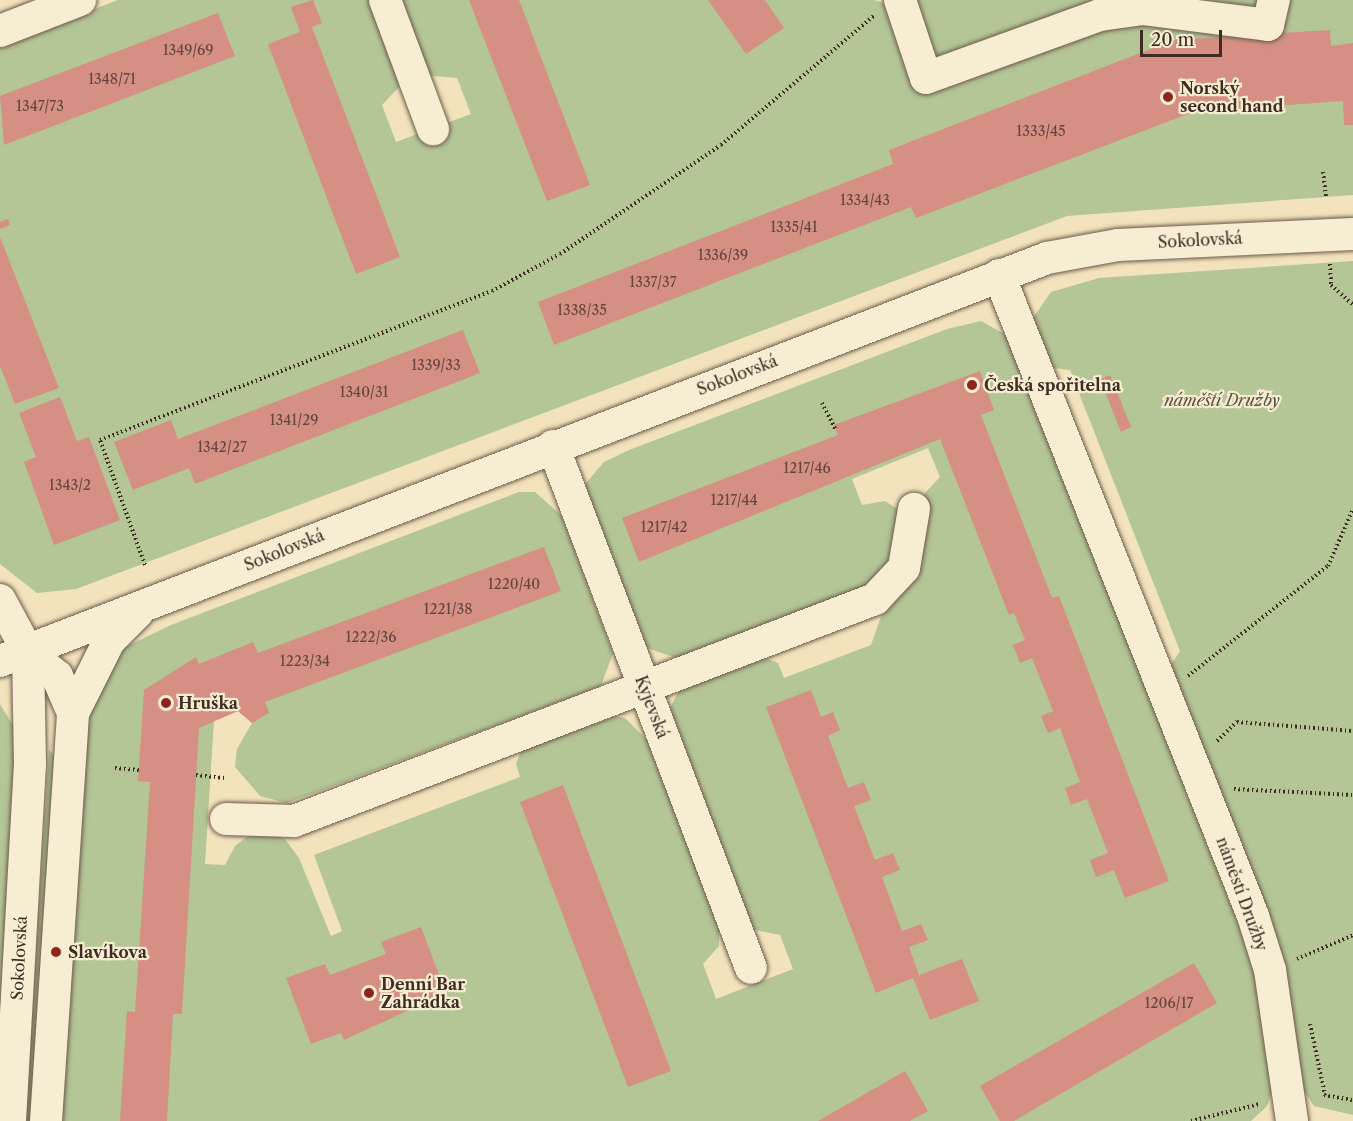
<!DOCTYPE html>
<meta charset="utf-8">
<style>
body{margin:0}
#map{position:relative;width:1353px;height:1121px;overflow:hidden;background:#f3e3bc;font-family:"Libre Caslon Text",serif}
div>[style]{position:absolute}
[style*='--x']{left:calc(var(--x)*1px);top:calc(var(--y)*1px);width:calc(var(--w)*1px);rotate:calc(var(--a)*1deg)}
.green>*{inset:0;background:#b4c596}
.building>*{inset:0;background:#d59083}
.path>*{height:4px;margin-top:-2px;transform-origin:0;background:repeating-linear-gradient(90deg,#3f2d25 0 1.5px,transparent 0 4.5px)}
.roads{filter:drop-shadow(0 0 2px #6c5a4b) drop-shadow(0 0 2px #6c5a4b)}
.minor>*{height:32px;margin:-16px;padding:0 16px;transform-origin:16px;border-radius:16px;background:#f7edd3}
.dots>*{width:16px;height:16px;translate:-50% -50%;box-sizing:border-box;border:3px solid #f7edd3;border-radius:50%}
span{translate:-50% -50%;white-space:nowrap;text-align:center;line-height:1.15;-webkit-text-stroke:4.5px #f7edd3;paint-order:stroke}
.number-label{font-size:14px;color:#64463c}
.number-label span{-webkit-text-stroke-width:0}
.poi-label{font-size:16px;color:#3f2d25;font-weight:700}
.left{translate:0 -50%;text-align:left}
.street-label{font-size:16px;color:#3f2d25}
.park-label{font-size:16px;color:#5c5341;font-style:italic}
.scale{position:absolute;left:1140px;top:30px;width:82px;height:27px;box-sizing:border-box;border:3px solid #3f2d25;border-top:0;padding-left:8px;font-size:18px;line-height:21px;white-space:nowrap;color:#3f2d25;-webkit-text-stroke:4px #f7edd3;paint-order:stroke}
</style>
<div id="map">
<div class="green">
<i style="clip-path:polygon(118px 0,374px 0,400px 73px,399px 87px,382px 105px,396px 142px,471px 114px,457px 78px,432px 76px,420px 65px,395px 0,874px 0,897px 7px,912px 0,1353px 0,1353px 195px,1067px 216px,76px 589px,37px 593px,0 564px,0 45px)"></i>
<i style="clip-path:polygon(1353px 261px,1353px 1115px,1314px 1106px,1297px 1081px,1166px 672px,1180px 651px,1070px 370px,1046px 367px,1033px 318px,1051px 292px,1099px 278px)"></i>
<i style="clip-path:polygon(981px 321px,1008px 336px,1235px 907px,1256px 978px,1275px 1083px,1267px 1106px,1251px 1121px,59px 1121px,84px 726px,115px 652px,171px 625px,519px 492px,535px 492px,562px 516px,613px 653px,601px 686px,287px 803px,260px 796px,235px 767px,237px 749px,252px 723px,238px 711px,214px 720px,205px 864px,225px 865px,235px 846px,247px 837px,267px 832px,285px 839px,299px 858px,331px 936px,342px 931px,314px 855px,520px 777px,516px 764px,522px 748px,608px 715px,625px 718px,647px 740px,719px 925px,719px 946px,703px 964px,716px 999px,793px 969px,780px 935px,751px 929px,670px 708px,679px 691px,694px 681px,761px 656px,778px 663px,784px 678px,871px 645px,925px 493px,940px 477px,928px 448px,852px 479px,862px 505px,885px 501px,899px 510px,890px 562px,872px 584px,676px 658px,644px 647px,585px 498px,586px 483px,604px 462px,629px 450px,947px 329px)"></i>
<i style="clip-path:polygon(0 704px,17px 732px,0 1026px)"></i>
<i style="clip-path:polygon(49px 750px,56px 756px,34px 1121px,25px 1121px)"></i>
</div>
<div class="building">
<i style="clip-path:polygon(313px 0,322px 23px,312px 27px,400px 257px,356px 274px,268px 44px,300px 32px,291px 7px)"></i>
<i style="clip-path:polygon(469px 0,519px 0,590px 185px,547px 201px)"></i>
<i style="clip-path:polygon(708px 0,765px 0,784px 28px,746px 54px)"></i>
<i style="clip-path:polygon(218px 13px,235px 56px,4px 145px,0 96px)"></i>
<i style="clip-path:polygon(1330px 30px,1331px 46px,1353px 43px,1353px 125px,1344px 125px,1343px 101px,1193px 112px,916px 218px,911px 207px,554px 345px,538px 302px,893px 164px,889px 150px,1174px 40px)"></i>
<i style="clip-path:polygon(8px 219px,10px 225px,0 229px,0 222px)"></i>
<i style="clip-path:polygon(0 237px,59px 388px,15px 404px,0 366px)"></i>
<i style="clip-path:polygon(463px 330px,480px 373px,195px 484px,189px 468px,133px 490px,114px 442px,171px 420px,178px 439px)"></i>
<i style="clip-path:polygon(980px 371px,994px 410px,981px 415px,1052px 598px,1059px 596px,1169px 881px,1125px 898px,1114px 870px,1096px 877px,1090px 860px,1108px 853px,1087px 799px,1071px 805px,1065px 788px,1080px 782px,1060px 728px,1048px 733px,1041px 716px,1053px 711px,1032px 658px,1020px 663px,1013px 645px,1025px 640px,1014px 613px,1009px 615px,940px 439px,639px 562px,622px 518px,838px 435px,834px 425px)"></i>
<i style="clip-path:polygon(1110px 375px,1131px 427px,1121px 432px,1100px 379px)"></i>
<i style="clip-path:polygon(60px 397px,77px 441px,89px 437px,120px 520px,54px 545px,24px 462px,36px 457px,19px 413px)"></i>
<i style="clip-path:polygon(544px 547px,561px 591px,265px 702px,269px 713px,252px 723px,238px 711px,199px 728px,182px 1014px,173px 1014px,167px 1121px,120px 1121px,127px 1011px,135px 1012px,150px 782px,138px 781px,144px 690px,196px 657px,199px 664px,253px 642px,258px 653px)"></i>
<i style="clip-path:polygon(811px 690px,821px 717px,833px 712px,840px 730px,828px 736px,848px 788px,864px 782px,871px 800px,854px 806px,875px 860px,893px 853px,900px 870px,882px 877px,902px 931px,921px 924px,928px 940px,909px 947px,919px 975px,962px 959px,979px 1001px,930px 1020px,913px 978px,876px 993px,766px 707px)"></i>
<i style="clip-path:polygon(563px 785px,671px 1071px,628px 1087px,520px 802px)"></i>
<i style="clip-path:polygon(421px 927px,446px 993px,344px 1040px,341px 1033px,311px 1044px,286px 978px,325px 964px,330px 975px,386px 954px,381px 942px)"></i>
<i style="clip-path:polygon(1194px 963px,1217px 1003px,1014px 1121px,1000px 1121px,980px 1086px)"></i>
<i style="clip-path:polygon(905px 1071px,928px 1111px,910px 1121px,818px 1121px)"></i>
</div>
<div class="path">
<i style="--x:1323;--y:172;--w:26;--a:83"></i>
<i style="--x:1330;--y:264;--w:21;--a:87"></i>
<i style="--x:1331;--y:285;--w:30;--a:42"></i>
<i style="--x:822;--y:403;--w:30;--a:63"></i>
<i style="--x:145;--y:565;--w:133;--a:-109.8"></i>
<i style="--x:100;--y:440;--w:419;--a:-20.8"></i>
<i style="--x:492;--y:291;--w:77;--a:-28.6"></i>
<i style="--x:560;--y:254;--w:194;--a:-34.1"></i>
<i style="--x:721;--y:145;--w:202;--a:-40.2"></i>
<i style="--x:1188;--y:676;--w:178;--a:-38.2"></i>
<i style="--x:1328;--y:566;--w:62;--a:-66.3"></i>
<i style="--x:1217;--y:741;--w:28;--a:-44"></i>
<i style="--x:1237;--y:722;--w:116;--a:4.4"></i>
<i style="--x:115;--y:768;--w:24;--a:5"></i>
<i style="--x:196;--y:775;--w:31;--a:6"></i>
<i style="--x:1234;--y:789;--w:119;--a:2.9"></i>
<i style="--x:1297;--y:959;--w:61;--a:-23.2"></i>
<i style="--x:1310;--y:1024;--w:73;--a:78.1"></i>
<i style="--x:1324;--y:1095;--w:29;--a:10"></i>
<i style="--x:1191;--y:1121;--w:71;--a:-13.8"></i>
</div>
<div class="roads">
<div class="minor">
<i style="--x:385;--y:0;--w:138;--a:69.6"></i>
<i style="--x:900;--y:0;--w:82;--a:71.6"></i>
<i style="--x:926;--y:78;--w:185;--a:-19.9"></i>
<i style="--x:1100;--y:15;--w:42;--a:-8.1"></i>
<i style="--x:1142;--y:9;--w:127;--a:7.2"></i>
<i style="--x:1268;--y:25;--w:26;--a:-77"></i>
<i style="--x:0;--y:31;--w:86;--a:-21.2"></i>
<i style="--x:999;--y:275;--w:689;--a:68.38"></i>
<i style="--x:1253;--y:916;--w:57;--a:72.5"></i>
<i style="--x:1270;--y:970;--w:153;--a:81.7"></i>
<i style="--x:553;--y:446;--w:558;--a:69.23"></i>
<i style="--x:0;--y:600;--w:59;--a:61.7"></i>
<i style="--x:28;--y:652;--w:38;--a:40"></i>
<i style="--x:57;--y:676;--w:40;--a:66.6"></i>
<i style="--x:0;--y:661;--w:1122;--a:-21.05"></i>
<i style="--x:1047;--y:258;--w:72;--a:-10.4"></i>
<i style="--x:1118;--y:245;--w:235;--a:-2.7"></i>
<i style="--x:226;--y:819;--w:68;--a:1.7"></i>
<i style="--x:294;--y:821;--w:622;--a:-20.91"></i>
<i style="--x:875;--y:599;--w:42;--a:-46.9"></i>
<i style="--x:904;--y:568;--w:60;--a:-80.4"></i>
<i style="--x:10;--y:1121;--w:357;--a:-86.8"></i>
<i style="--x:30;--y:765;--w:113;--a:-91"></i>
<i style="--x:46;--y:1121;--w:409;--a:-86.2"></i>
<i style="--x:73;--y:713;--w:80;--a:-63.4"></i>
<i style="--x:109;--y:641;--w:40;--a:-45"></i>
</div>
</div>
<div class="dots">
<i style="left:1168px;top:97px;background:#8f2418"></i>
<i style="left:972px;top:385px;background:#8f2418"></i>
<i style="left:166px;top:703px;background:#8f2418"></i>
<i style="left:56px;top:952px;background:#8f2418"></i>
<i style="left:369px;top:993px;background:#8f2418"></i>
</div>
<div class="number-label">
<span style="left:188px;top:50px">1349/69</span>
<span style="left:112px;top:79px">1348/71</span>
<span style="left:40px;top:106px">1347/73</span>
<span style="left:1041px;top:131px">1333/45</span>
<span style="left:865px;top:200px">1334/43</span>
<span style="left:794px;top:227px">1335/41</span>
<span style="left:723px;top:255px">1336/39</span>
<span style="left:653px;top:282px">1337/37</span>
<span style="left:582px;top:310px">1338/35</span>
<span style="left:436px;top:365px">1339/33</span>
<span style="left:364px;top:392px">1340/31</span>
<span style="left:294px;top:420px">1341/29</span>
<span style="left:222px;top:447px">1342/27</span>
<span style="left:807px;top:468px">1217/46</span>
<span style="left:70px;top:485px">1343/2</span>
<span style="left:734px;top:500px">1217/44</span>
<span style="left:664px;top:527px">1217/42</span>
<span style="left:514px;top:584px">1220/40</span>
<span style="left:448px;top:609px">1221/38</span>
<span style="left:371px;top:637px">1222/36</span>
<span style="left:305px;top:661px">1223/34</span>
<span style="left:1169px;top:1003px">1206/17</span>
</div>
<div class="poi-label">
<span class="left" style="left:1180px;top:97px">Norský<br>second hand</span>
<span class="left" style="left:984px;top:385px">Česká spořitelna</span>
<span class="left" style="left:178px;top:703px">Hruška</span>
<span class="left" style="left:68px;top:952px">Slavíkova</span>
<span class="left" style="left:381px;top:993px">Denní Bar<br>Zahrádka</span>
</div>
<div class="street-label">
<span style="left:1200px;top:240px;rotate:-3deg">Sokolovská</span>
<span style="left:737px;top:375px;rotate:-21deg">Sokolovská</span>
<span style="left:284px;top:550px;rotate:-22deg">Sokolovská</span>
<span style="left:652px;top:707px;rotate:69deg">Kyjevská</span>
<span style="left:1242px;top:894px;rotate:70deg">náměstí Družby</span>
<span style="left:19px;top:958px;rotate:-87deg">Sokolovská</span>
</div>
<div class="park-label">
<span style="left:1222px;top:400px">náměstí Družby</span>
</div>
<div class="scale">20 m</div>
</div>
